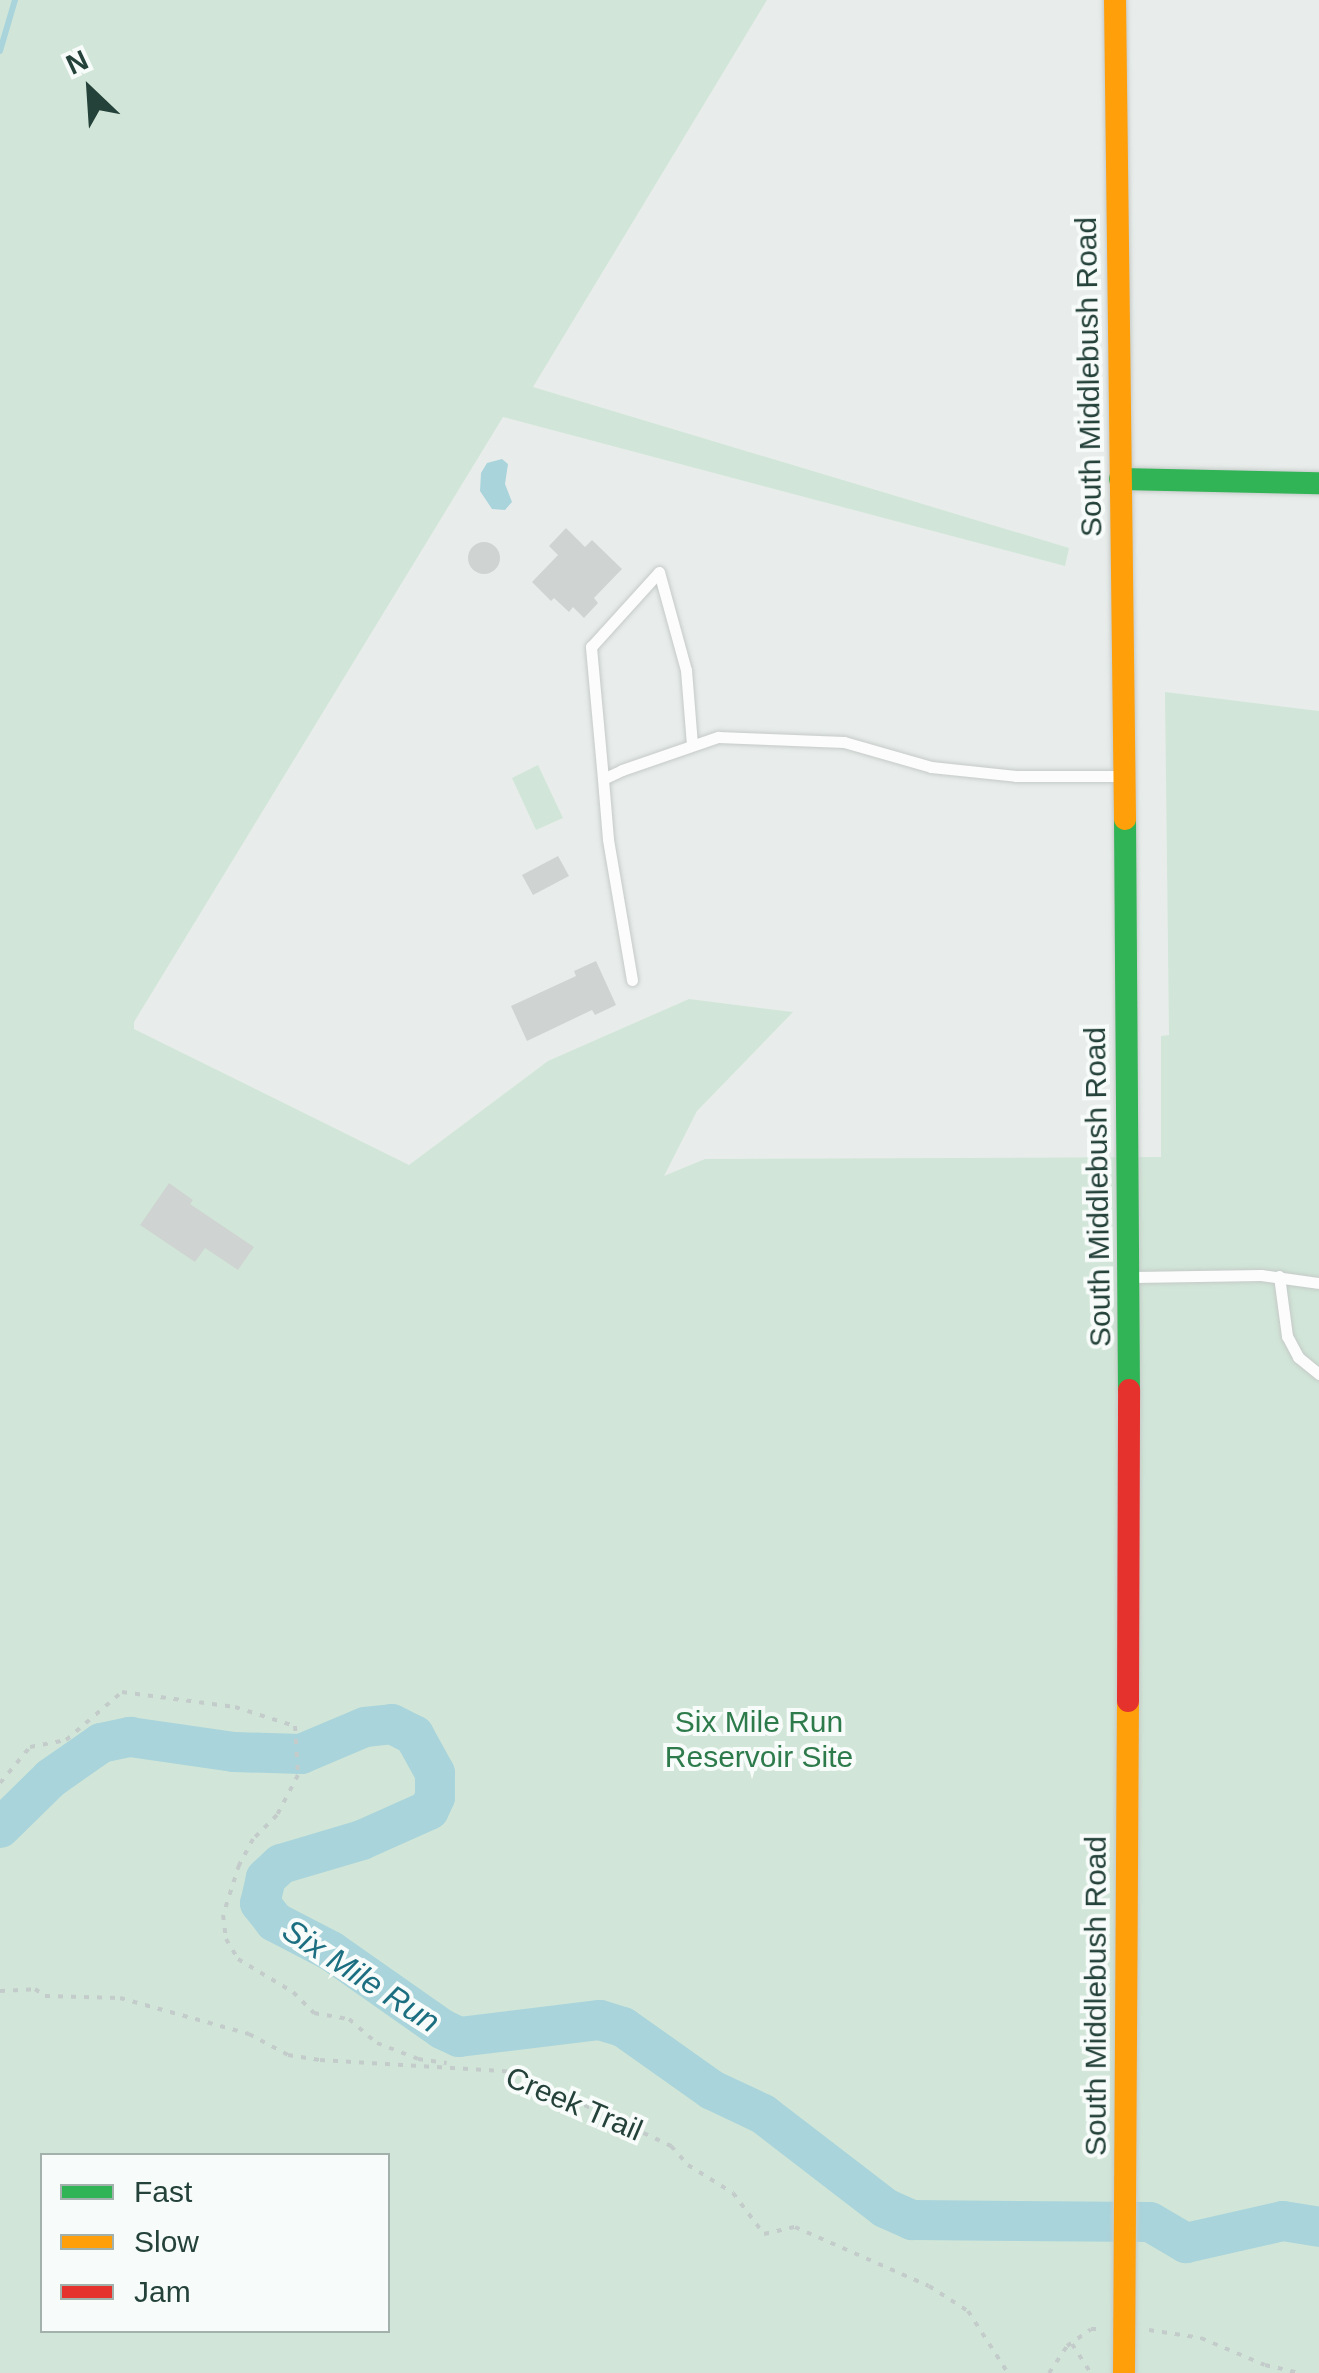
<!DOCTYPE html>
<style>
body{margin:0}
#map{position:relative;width:1319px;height:2373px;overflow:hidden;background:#e8edeb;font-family:Helvetica,sans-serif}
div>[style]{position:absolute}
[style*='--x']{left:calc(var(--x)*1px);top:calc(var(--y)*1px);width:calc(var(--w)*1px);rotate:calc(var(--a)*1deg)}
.green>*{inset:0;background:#d1e6d8}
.water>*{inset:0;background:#a9d4db}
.stream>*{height:6px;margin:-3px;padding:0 3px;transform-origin:3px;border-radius:3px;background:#a9d4db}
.river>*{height:40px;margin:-20px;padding:0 20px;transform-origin:20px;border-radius:20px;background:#a9d4db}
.building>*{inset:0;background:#cfd4d2}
.round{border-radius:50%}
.path>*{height:4px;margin-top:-2px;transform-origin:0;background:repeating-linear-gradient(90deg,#c3ccca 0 5px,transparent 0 13px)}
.roads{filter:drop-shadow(0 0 2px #c5cac8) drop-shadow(0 0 2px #c5cac8)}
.lane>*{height:11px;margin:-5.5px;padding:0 5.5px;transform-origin:5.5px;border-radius:5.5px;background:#fcfcfc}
.fast>*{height:22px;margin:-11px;padding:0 11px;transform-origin:11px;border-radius:11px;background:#30b455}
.slow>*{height:22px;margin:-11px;padding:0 11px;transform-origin:11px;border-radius:11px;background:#ff9f0a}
.jam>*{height:22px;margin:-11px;padding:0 11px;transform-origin:11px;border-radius:11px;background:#e5322d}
span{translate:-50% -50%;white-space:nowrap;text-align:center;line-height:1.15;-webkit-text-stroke:8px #f7fbf9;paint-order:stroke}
.street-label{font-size:30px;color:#24423a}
.park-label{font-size:30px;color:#2d7a4b}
.water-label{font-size:32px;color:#1c6f80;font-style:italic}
.legend{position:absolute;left:40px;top:2153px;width:350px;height:180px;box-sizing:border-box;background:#f7fbf9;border:2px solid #a3b1ad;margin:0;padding:12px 18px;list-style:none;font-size:30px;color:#24423a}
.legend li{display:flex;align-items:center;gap:20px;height:50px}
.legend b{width:50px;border:2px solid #a3b1ad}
.north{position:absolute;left:40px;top:40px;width:100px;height:100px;-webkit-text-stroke:8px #f7fbf9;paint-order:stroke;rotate:335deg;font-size:28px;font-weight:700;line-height:40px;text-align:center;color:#24423a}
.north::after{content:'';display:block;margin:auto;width:35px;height:45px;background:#24423a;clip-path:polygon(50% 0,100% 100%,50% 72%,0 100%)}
</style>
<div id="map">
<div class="green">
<i style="clip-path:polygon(evenodd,0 0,767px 0,533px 387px,1069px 548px,1065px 566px,503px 417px,134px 1022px,134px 1029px,409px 1165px,548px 1061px,689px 999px,793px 1012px,697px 1111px,664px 1176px,705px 1159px,1161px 1157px,1161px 1036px,1169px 1035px,1165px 692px,1319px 711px,1319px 2373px,0 2373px,0 0,42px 2156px,388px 2156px,388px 2330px,42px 2330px,42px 2156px)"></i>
<i style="clip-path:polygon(538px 765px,563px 818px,536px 830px,512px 778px)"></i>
</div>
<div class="water">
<i style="clip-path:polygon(502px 459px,508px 464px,505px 484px,512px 502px,505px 510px,492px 509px,480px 491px,481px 473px,487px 463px)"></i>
</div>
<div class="stream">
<i style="--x:0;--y:51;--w:53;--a:-73.6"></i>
</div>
<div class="river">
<i style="--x:0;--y:1828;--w:71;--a:-44.4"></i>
<i style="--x:51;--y:1778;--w:61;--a:-35"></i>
<i style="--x:101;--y:1743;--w:30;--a:-12"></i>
<i style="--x:130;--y:1737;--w:105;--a:8.2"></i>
<i style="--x:234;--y:1752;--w:67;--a:1.7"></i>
<i style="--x:301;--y:1754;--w:69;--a:-22.9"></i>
<i style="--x:365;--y:1727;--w:27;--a:-6"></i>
<i style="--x:392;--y:1724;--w:25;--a:27"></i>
<i style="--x:414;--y:1735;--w:43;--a:61.1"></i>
<i style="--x:435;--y:1773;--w:24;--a:90"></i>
<i style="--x:435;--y:1797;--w:14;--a:115"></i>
<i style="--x:429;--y:1810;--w:73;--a:155.9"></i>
<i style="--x:362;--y:1840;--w:84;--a:163.5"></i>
<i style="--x:281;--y:1864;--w:21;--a:137"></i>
<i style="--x:266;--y:1878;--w:26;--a:103"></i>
<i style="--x:260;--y:1903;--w:24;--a:52"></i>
<i style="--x:275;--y:1922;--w:63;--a:27.4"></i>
<i style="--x:331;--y:1951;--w:136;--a:35.1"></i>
<i style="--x:442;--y:2029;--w:19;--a:25"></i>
<i style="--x:459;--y:2037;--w:142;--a:-6.9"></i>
<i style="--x:600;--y:2020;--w:24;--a:17"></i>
<i style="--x:623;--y:2027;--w:109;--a:35.3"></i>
<i style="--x:712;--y:2090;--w:56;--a:25.2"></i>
<i style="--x:763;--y:2114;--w:154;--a:37.6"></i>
<i style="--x:885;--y:2208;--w:30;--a:24"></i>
<i style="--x:912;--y:2220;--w:238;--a:0.5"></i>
<i style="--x:1150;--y:2222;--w:42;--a:30.3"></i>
<i style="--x:1186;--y:2243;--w:99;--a:-12.8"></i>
<i style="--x:1283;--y:2221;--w:36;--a:9"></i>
</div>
<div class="building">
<i style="clip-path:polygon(566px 528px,585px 547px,592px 540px,622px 569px,594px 598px,598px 603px,584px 618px,573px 607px,569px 612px,554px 598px,551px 601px,532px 582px,558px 555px,549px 546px)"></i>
<i class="round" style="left:468px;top:542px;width:32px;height:32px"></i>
<i style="clip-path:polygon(558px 856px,569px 876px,533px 895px,522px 875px)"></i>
<i style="clip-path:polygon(596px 961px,616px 1005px,595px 1015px,592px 1010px,527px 1041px,511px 1006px,576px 976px,574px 971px)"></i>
<i style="clip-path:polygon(169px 1183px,193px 1200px,190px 1204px,254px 1247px,238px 1270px,205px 1248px,195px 1262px,140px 1225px)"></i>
</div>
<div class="path">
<i style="--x:0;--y:1783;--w:47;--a:-50.2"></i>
<i style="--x:30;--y:1747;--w:37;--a:-11"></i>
<i style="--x:66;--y:1740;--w:74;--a:-40.6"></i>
<i style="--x:122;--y:1692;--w:114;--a:7.6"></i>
<i style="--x:235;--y:1707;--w:63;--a:17.6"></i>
<i style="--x:295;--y:1726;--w:49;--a:86.5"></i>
<i style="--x:298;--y:1775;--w:45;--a:117.7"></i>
<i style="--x:277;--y:1815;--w:34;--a:135"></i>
<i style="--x:253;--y:1839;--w:30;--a:118"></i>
<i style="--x:239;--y:1865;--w:52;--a:107.7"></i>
<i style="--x:223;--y:1915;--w:24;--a:83"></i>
<i style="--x:226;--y:1939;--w:23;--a:59"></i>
<i style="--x:238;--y:1959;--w:64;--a:31"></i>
<i style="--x:293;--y:1992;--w:30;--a:45"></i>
<i style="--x:314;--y:2013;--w:36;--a:10"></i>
<i style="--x:349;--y:2019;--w:37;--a:41"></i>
<i style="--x:377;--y:2043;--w:44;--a:21.3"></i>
<i style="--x:418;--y:2059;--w:29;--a:8"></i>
<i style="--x:0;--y:1991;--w:35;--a:-3"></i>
<i style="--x:35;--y:1989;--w:12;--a:35"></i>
<i style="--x:45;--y:1996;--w:75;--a:1.5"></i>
<i style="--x:120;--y:1998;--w:134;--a:15.6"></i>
<i style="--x:249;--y:2034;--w:44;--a:28.3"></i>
<i style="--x:288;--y:2055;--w:32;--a:9"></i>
<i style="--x:320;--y:2060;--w:194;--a:3.5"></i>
<i style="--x:514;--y:2072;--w:174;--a:25.2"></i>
<i style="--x:671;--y:2146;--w:25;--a:48"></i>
<i style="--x:688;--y:2165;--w:53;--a:31.9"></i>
<i style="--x:733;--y:2193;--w:51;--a:52.9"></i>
<i style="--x:764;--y:2234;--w:32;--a:-13"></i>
<i style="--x:795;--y:2227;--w:146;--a:23.8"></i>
<i style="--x:929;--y:2286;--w:46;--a:32.7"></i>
<i style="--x:968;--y:2311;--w:74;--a:57.2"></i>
<i style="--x:1149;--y:2330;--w:53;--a:8.7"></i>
<i style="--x:1201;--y:2338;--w:69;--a:22.9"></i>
<i style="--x:1265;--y:2365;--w:36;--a:13"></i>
<i style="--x:1072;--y:2344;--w:35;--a:57"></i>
<i style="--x:1049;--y:2373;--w:32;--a:-56"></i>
<i style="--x:1067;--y:2346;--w:29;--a:-35"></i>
<i style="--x:1091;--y:2329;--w:8;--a:0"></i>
</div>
<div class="roads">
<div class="lane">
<i style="--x:659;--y:572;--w:102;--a:74.6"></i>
<i style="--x:686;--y:670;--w:74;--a:85.4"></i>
<i style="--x:603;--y:779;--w:133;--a:-95.2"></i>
<i style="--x:591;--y:647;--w:101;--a:-47.8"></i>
<i style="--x:632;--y:980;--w:143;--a:-99.7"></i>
<i style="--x:608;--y:839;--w:60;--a:-94.8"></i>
<i style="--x:603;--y:779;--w:21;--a:-25"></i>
<i style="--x:622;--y:770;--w:102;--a:-19"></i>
<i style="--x:718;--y:737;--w:126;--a:2.3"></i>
<i style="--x:844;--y:742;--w:91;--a:16"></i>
<i style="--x:931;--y:767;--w:85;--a:6"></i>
<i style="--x:1016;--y:776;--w:107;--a:0"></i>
<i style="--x:1279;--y:1276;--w:61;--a:82.4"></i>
<i style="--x:1287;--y:1336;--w:24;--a:62"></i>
<i style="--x:1298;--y:1357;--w:27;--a:39"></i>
<i style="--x:1134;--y:1277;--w:127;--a:-0.9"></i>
<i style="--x:1261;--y:1275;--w:59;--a:7.9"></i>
</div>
<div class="fast">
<i style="--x:1120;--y:479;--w:199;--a:1.2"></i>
<i style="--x:1125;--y:819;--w:571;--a:89.6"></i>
</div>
<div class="slow">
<i style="--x:1115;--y:0;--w:819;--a:89.3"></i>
<i style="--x:1124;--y:2373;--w:672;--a:-89.66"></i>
</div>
<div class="jam">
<i style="--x:1128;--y:1701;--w:311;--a:-89.8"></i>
</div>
</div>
<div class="street-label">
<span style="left:1089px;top:377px;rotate:-91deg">South Middlebush Road</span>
<span style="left:1098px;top:1187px;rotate:-91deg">South Middlebush Road</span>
<span style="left:1096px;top:1996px;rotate:-90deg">South Middlebush Road</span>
<span style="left:574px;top:2104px;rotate:23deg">Creek Trail</span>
</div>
<div class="park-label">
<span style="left:759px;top:1739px">Six Mile Run<br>Reservoir Site</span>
</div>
<div class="water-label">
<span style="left:361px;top:1976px;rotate:33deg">Six Mile Run</span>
</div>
<ul class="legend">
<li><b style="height:12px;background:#30b455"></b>Fast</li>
<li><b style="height:12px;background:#ff9f0a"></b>Slow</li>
<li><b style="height:12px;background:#e5322d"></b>Jam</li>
</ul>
<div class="north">N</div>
</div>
